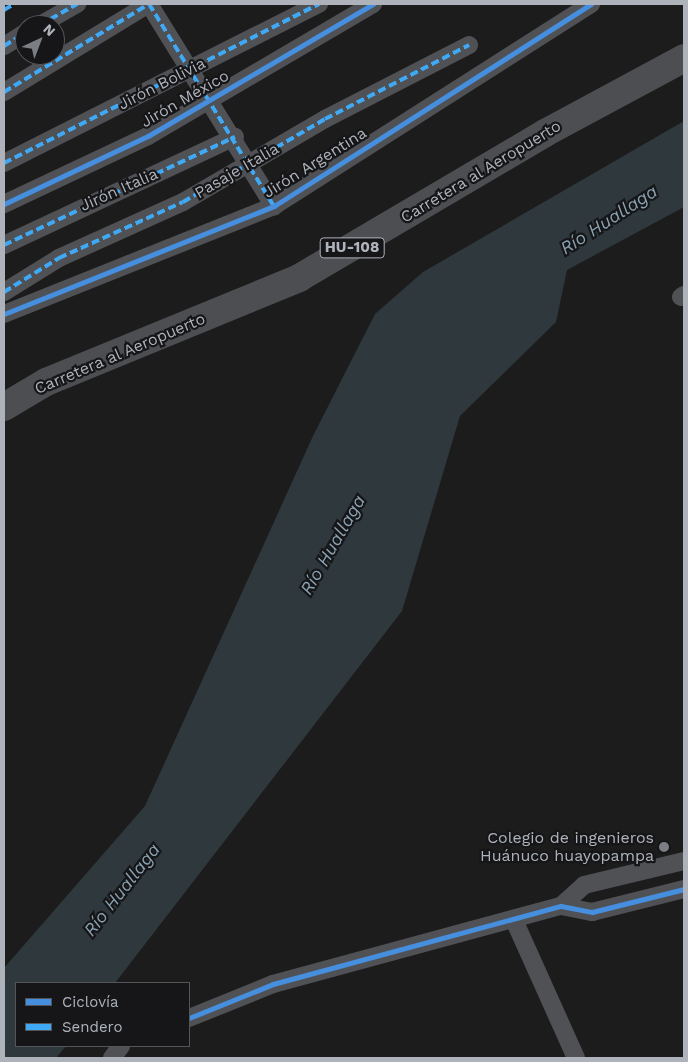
<!DOCTYPE html>
<meta charset="utf-8">
<style>
body{margin:0}
#map{position:relative;width:688px;height:1062px;overflow:hidden;background:#1c1c1c;font-family:"Work Sans",sans-serif}
div>[style]{position:absolute}
[style*='--x']{left:calc(var(--x)*1px);top:calc(var(--y)*1px);width:calc(var(--w)*1px);rotate:calc(var(--a)*1deg)}
.water>*{inset:0;background:#2f383d}
.street>*{height:18px;margin:-9px;padding:0 9px;transform-origin:9px;border-radius:9px;background:#505155}
.primary>*{height:28px;margin:-14px;padding:0 14px;transform-origin:14px;border-radius:14px;background:#4d4e51}
.quiet>*{height:4px;margin-top:-2px;transform-origin:0;background:repeating-linear-gradient(90deg,#3fa9f5 0 8px,transparent 0 12px)}
.cycleway>*{height:5px;margin:-2.5px;padding:0 2.5px;transform-origin:2.5px;border-radius:2.5px;background:#468fdf}
.dots>*{width:14px;height:14px;translate:-50% -50%;box-sizing:border-box;border:2px solid #161618;border-radius:50%}
span{translate:-50% -50%;white-space:nowrap;text-align:center;line-height:1.15;-webkit-text-stroke:4.5px #161618;paint-order:stroke}
.shield-label span{padding:1px 4px;background:#161618;border:1px solid;border-radius:4px;-webkit-text-stroke-width:0}
.shield-label{font-size:15px;color:#aeb3bb;font-weight:700}
.street-label{font-size:16px;color:#aeb3bb}
.poi-label{font-size:16px;color:#aeb3bb}
.right{translate:-100% -50%;text-align:right}
.water-label{font-size:18px;color:#89a3b3;font-style:italic}
.frame{position:absolute;inset:0;border:5px solid #aeb3bb;pointer-events:none}
.legend{position:absolute;left:15px;top:982px;width:175px;height:65px;box-sizing:border-box;background:#161618;border:1px solid #535559;margin:0;padding:6px 9px;list-style:none;font-size:15px;color:#aeb3bb}
.legend li{display:flex;align-items:center;gap:10px;height:25px}
.legend b{width:25px;border:1px solid #535559}
.north{position:absolute;left:15px;top:15px;width:50px;height:50px;box-sizing:border-box;background:#161618;border:1px solid #535559;border-radius:50%;rotate:43deg;font-size:14px;font-weight:700;line-height:20px;text-align:center;color:#aeb3bb}
.north::after{content:'';display:block;margin:auto;width:18px;height:22px;background:#7b7e83;clip-path:polygon(50% 0,100% 100%,50% 72%,0 100%)}
</style>
<div id="map">
<div class="water">
<i style="clip-path:polygon(684px 121px,684px 207px,567px 270px,556px 322px,460px 416px,402px 611px,115px 983px,16px 983px,16px 1046px,66px 1046px,56px 1058px,4px 1058px,4px 968px,145px 806px,313px 436px,375px 314px,423px 272px)"></i>
</div>
<div class="street">
<i style="--x:149;--y:4;--w:238;--a:58.3"></i>
<i style="--x:40;--y:25;--w:43;--a:-29.6"></i>
<i style="--x:4;--y:46;--w:25;--a:-32"></i>
<i style="--x:4;--y:92;--w:170;--a:-31.3"></i>
<i style="--x:4;--y:163;--w:353;--a:-26.8"></i>
<i style="--x:4;--y:204;--w:159;--a:-25.3"></i>
<i style="--x:148;--y:136;--w:261;--a:-30.4"></i>
<i style="--x:4;--y:245;--w:255;--a:-25.1"></i>
<i style="--x:4;--y:292;--w:65;--a:-31.7"></i>
<i style="--x:59;--y:258;--w:136;--a:-24.3"></i>
<i style="--x:183;--y:202;--w:164;--a:-30.3"></i>
<i style="--x:325;--y:119;--w:162;--a:-27.2"></i>
<i style="--x:681;--y:297;--w:4;--a:-34"></i>
<i style="--x:4;--y:314;--w:291;--a:-21.8"></i>
<i style="--x:274;--y:206;--w:376;--a:-32.5"></i>
<i style="--x:561;--y:906;--w:31;--a:-42"></i>
<i style="--x:584;--y:885;--w:103;--a:-13.5"></i>
<i style="--x:514;--y:920;--w:151;--a:65.8"></i>
<i style="--x:189;--y:1018;--w:91;--a:-22"></i>
<i style="--x:273;--y:984;--w:298;--a:-15.2"></i>
<i style="--x:561;--y:906;--w:32;--a:11"></i>
<i style="--x:592;--y:912;--w:95;--a:-14"></i>
<i style="--x:112;--y:1058;--w:15;--a:-53"></i>
</div>
<div class="primary">
<i style="--x:4;--y:407;--w:49;--a:-30.8"></i>
<i style="--x:46;--y:382;--w:274;--a:-22.3"></i>
<i style="--x:299;--y:278;--w:286;--a:-30.5"></i>
<i style="--x:545;--y:133;--w:158;--a:-28.3"></i>
</div>
<div class="quiet">
<i style="--x:149;--y:4;--w:238;--a:58.3"></i>
<i style="--x:4;--y:10;--w:12;--a:-31"></i>
<i style="--x:40;--y:25;--w:43;--a:-29.6"></i>
<i style="--x:4;--y:46;--w:25;--a:-32"></i>
<i style="--x:4;--y:92;--w:170;--a:-31.3"></i>
<i style="--x:4;--y:163;--w:353;--a:-26.8"></i>
<i style="--x:4;--y:245;--w:255;--a:-25.1"></i>
<i style="--x:4;--y:292;--w:65;--a:-31.7"></i>
<i style="--x:59;--y:258;--w:136;--a:-24.3"></i>
<i style="--x:183;--y:202;--w:164;--a:-30.3"></i>
<i style="--x:325;--y:119;--w:162;--a:-27.2"></i>
</div>
<div class="cycleway">
<i style="--x:4;--y:204;--w:159;--a:-25.3"></i>
<i style="--x:148;--y:136;--w:261;--a:-30.4"></i>
<i style="--x:4;--y:314;--w:291;--a:-21.8"></i>
<i style="--x:274;--y:206;--w:376;--a:-32.5"></i>
<i style="--x:189;--y:1018;--w:91;--a:-22"></i>
<i style="--x:273;--y:984;--w:298;--a:-15.2"></i>
<i style="--x:561;--y:906;--w:32;--a:11"></i>
<i style="--x:592;--y:912;--w:95;--a:-14"></i>
</div>
<div class="dots">
<i style="left:664px;top:847px;background:#7b7e83"></i>
</div>
<div class="shield-label">
<span style="left:352px;top:248px">HU-108</span>
</div>
<div class="street-label">
<span style="left:162px;top:84px;rotate:-27deg">Jirón Bolivia</span>
<span style="left:185px;top:99px;rotate:-30deg">Jirón México</span>
<span style="left:315px;top:163px;rotate:-32deg">Jirón Argentina</span>
<span style="left:237px;top:171px;rotate:-30deg">Pasaje Italia</span>
<span style="left:481px;top:172px;rotate:-31deg">Carretera al Aeropuerto</span>
<span style="left:119px;top:190px;rotate:-24deg">Jirón Italia</span>
<span style="left:120px;top:354px;rotate:-23deg">Carretera al Aeropuerto</span>
</div>
<div class="poi-label">
<span class="right" style="left:654px;top:847px">Colegio de ingenieros<br>Huánuco huayopampa</span>
</div>
<div class="water-label">
<span style="left:609px;top:220px;rotate:-33deg">Río Huallaga</span>
<span style="left:333px;top:545px;rotate:-60deg">Río Huallaga</span>
<span style="left:122px;top:890px;rotate:-52deg">Río Huallaga</span>
</div>
<div class="frame"></div>
<ul class="legend">
<li><b style="height:6px;background:#468fdf"></b>Ciclovía</li>
<li><b style="height:6px;background:#3fa9f5"></b>Sendero</li>
</ul>
<div class="north">N</div>
</div>
